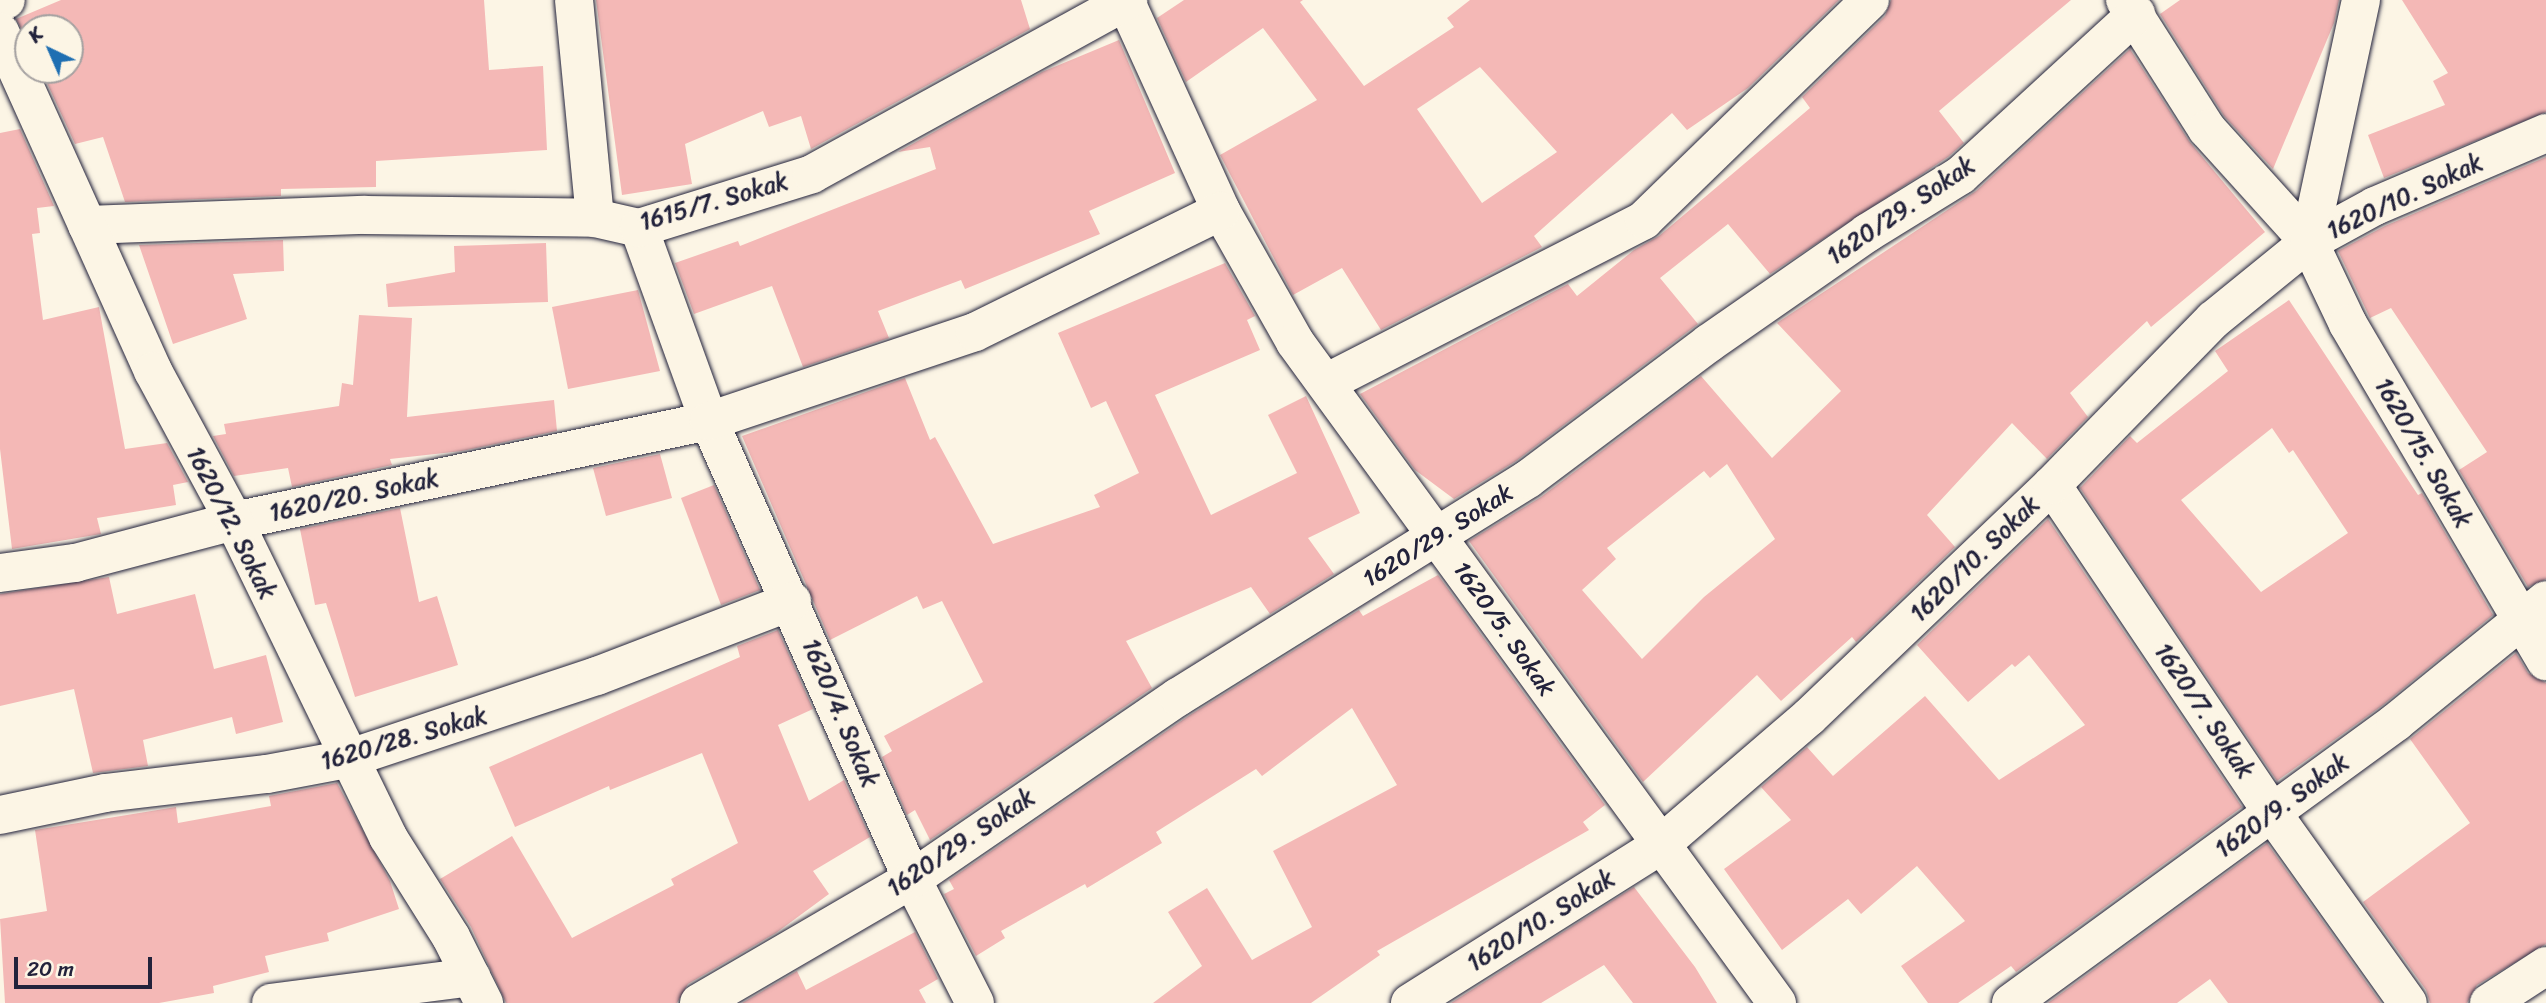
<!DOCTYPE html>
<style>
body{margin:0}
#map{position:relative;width:2546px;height:1003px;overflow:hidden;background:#fcf5e5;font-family:Sriracha,sans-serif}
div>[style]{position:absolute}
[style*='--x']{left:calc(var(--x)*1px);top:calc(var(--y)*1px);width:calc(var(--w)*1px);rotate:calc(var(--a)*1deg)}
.building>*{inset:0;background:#f4b8b6}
.roads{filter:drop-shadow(0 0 2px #22223b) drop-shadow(0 0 2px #22223b)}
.minor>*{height:38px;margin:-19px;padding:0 19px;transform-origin:19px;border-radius:19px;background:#fcf5e5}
.tertiary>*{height:38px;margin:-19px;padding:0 19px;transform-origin:19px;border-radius:19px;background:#fcf5e5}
.secondary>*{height:38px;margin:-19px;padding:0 19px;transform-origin:19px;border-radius:19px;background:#fcf5e5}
span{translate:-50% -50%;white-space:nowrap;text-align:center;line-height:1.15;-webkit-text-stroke:7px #fcf5e5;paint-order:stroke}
.street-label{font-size:24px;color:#22223b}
.north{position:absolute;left:14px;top:14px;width:70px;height:70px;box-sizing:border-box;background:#fcf5e5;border:2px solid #a5a1a1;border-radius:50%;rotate:316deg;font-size:19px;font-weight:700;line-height:28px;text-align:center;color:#22223b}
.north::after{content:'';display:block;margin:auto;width:24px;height:32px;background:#1f6fb2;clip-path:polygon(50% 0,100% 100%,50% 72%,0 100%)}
.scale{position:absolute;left:14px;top:957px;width:138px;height:32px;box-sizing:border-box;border:4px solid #22223b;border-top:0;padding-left:9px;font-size:21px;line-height:24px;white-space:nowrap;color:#22223b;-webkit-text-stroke:5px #fcf5e5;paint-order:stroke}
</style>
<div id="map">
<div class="building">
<i style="clip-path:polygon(61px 0,484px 0,489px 70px,543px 66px,547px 150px,376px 161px,376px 187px,281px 189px,281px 196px,125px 202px,103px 137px,75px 144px,41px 70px,70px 70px,70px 28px,28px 28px,28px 41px,16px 19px)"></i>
<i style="clip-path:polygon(596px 0,1021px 0,1030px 29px,811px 149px,801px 116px,769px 127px,763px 111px,685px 144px,692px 184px,622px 195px)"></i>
<i style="clip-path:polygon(evenodd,1184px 0,1303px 0,1300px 2px,1364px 86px,1454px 27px,1447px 18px,1470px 0,1839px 0,1748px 88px,1687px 130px,1672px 113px,1534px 236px,1542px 247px,1381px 330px,1342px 268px,1293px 295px,1220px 155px,1317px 100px,1263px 28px,1186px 82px,1157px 18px,1184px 0,1480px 67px,1557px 152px,1482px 203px,1417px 109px,1480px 67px)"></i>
<i style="clip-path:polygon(1891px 0,2071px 0,1939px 111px,1964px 143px,1948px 157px,1770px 274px,1728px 224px,1660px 278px,1698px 324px,1516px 461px,1454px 499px,1415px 470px,1360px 394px,1568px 284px,1577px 296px,1634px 250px,1659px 236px,1810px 108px,1802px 97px,1885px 16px)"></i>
<i style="clip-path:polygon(2180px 0,2339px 0,2334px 23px,2273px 169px,2224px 116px,2160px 14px)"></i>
<i style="clip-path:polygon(2402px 0,2546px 0,2546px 112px,2384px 178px,2368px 135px,2445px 105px,2433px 81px,2448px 73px)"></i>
<i style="clip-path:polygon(1119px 40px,1175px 173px,1089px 211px,1100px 234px,965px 289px,961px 280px,878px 311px,889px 338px,803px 367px,772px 286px,694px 314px,675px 263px,738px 241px,740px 246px,936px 169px,930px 147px,898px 152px,1042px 72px)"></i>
<i style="clip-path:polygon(evenodd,2130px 49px,2189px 141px,2265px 232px,2151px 327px,2147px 321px,2070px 393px,2088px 417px,2047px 459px,2012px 423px,1927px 515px,1955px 547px,1856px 642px,1852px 637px,1781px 701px,1757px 675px,1643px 782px,1469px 541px,1541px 497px,1701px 376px,1772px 458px,1841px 391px,1777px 323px,1976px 191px,2130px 49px,1727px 464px,1775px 539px,1704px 597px,1642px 659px,1582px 590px,1616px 559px,1607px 548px,1704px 471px,1710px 478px,1727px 464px)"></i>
<i style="clip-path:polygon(20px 129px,54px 206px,37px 208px,40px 233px,32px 234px,43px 320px,99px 307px,125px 449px,167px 443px,188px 482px,173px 485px,176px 505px,97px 518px,101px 534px,12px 549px,0 449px,0 133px)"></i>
<i style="clip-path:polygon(2546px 157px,2546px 579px,2528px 587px,2459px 470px,2487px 452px,2391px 308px,2370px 318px,2338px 251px,2385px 226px)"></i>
<i style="clip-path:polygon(283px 240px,284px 271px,233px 274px,247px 319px,173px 344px,139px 245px)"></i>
<i style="clip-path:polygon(546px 243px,548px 302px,388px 307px,386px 284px,455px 272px,454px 246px)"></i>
<i style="clip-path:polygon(1225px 263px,1255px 316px,1247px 320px,1260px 350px,1155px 395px,1211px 515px,1297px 473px,1268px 415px,1306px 396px,1360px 513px,1308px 538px,1334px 574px,1270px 614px,1251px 587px,1126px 641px,1152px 688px,930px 840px,915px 810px,907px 815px,882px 757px,892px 751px,884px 736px,983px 682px,942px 601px,923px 609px,917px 596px,830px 640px,742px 436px,905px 378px,930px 440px,935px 437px,993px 544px,1100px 507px,1094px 495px,1139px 473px,1106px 401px,1091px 408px,1058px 333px)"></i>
<i style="clip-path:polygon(638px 290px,660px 371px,568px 389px,552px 307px)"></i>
<i style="clip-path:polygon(evenodd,2289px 300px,2418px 495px,2422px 493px,2493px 615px,2383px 705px,2277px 781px,2080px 488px,2130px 436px,2137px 443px,2228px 371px,2215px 351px,2289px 300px,2272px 428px,2289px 453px,2293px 450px,2348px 533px,2261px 592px,2181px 500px,2272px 428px)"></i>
<i style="clip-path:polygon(359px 315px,412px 318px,407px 417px,554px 400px,557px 431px,462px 451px,390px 459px,392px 465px,292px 487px,288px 468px,234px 476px,213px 436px,226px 434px,224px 424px,339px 406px,342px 383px,353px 385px)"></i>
<i style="clip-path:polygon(660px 454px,672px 498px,606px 516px,593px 468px)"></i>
<i style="clip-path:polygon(714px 485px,760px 590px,721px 605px,681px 498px)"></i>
<i style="clip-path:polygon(400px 508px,419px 602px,437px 596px,458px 665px,355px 697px,326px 603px,315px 605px,300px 529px)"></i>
<i style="clip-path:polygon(2048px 519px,2242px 807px,2016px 972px,2011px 966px,1958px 1003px,1928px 1003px,1901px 966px,1965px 921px,1917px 866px,1861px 914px,1848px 899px,1782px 950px,1724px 869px,1791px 820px,1761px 787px,1807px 747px,1833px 776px,1925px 696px,1999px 780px,2085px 725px,2029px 655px,2015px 667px,2012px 664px,1968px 702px,1917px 645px)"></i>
<i style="clip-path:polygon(1438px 575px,1605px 805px,1583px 822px,1589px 830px,1377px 951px,1380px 955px,1311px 1003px,1153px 1003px,1202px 966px,1168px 912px,1207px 888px,1252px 960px,1312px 927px,1273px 851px,1397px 785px,1352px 708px,1262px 776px,1256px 769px,1156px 832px,1162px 843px,1087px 888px,1085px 884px,1001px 931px,1005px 938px,976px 956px,944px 894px,954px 889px,949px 880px,1190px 715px,1359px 610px,1363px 616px)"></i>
<i style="clip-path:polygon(109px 577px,117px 614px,195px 594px,214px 669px,266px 655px,283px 722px,236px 734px,232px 717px,143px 740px,148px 766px,93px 773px,74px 689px,0 706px,0 594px)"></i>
<i style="clip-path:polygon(778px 630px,813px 709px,778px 725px,809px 801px,844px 780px,870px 837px,813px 871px,829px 894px,776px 933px,688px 984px,677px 1003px,506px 1003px,471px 927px,440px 879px,512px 836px,572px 938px,674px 885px,671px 879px,738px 843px,702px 753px,610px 790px,609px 786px,515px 827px,489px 767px,740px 657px,737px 646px)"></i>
<i style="clip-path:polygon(2516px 653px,2528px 673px,2546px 683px,2546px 944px,2477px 985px,2467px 1003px,2430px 1003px,2426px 990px,2363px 902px,2470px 823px,2410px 739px)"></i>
<i style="clip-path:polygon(337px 783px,390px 881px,399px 909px,327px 933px,329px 941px,265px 956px,269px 972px,213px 986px,214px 993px,159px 1003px,5px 1003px,0 919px,47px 911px,35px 830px,176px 807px,178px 823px,271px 806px,269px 796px)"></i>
<i style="clip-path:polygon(2267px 843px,2381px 1003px,2228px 1003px,2210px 979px,2177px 1003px,2048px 1003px)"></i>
<i style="clip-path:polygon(1634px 887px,1695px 967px,1717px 1003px,1633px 1003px,1604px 965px,1541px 1003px,1451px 1003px)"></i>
<i style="clip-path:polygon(915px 932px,938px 979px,919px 990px,926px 1003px,742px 1003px,797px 971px,806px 990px)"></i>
</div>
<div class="roads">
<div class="minor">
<i style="--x:574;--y:0;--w:219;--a:84.5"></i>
<i style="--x:1125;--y:0;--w:232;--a:65.5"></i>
<i style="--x:1221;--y:211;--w:150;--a:60.5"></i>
<i style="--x:1295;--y:342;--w:818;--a:53.9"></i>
<i style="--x:2125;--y:0;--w:153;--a:57.6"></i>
<i style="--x:2207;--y:129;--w:152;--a:47.9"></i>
<i style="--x:0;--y:2;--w:6;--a:-18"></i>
<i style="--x:639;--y:228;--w:205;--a:70.1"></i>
<i style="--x:709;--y:421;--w:501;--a:66.1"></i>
<i style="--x:912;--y:879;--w:139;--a:63.1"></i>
<i style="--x:1326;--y:383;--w:357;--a:-27.1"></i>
<i style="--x:1644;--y:220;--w:315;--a:-44.2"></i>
<i style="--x:2052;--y:485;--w:396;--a:56.1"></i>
<i style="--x:2273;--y:814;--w:232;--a:54.5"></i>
<i style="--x:0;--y:573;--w:76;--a:-7.6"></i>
<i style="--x:75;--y:563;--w:164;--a:-14.8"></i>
<i style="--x:234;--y:521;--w:485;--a:-11.9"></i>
<i style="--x:709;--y:421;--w:280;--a:-18.5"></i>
<i style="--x:975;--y:332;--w:274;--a:-26.2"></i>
<i style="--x:0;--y:815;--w:107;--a:-11.8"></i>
<i style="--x:105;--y:793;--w:163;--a:-6.7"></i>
<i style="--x:267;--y:774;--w:81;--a:-10.6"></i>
<i style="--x:347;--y:759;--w:263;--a:-18.4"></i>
<i style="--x:597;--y:676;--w:209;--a:-21"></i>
<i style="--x:271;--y:1003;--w:202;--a:-7.4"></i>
<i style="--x:699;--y:1003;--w:246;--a:-30.2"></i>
<i style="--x:912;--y:879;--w:322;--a:-34.4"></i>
<i style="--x:1178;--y:697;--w:412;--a:-31.9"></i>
<i style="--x:1528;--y:479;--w:226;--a:-36.9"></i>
<i style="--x:1709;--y:343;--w:193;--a:-34.8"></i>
<i style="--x:1867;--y:233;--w:110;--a:-31.7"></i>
<i style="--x:1961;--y:175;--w:238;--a:-42.6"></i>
<i style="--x:1410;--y:1003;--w:294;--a:-32.2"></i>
<i style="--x:1659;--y:846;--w:198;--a:-40.7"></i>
<i style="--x:1809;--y:717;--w:336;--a:-43.7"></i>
<i style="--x:2052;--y:485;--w:231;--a:-45.7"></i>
<i style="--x:2213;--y:320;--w:124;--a:-39.1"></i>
<i style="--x:2309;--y:242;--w:75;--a:-28.6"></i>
<i style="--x:2375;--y:206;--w:186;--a:-23.1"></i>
<i style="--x:2011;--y:1003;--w:477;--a:-36.1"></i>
<i style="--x:2396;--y:722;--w:193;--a:-39.1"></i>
<i style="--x:2489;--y:1003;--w:68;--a:-33"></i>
</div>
<div class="tertiary">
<i style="--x:2361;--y:0;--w:248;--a:102.1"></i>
<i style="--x:2309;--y:242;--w:91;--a:64.6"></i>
<i style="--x:2348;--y:324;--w:391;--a:59.6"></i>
<i style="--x:87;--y:225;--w:278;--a:-2.1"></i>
<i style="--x:365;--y:215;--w:230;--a:0.7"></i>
<i style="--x:595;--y:218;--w:45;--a:12.8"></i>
<i style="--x:639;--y:228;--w:181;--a:-17.3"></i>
<i style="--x:812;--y:174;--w:361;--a:-28.8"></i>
</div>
<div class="secondary">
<i style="--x:0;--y:32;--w:372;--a:65.7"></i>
<i style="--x:153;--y:371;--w:170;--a:61.6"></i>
<i style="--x:234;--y:521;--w:352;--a:64"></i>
<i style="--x:388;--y:837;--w:118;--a:57.8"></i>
<i style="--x:451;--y:937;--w:74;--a:63.4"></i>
</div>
</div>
<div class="street-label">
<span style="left:2405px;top:197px;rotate:-25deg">1620/10. Sokak</span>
<span style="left:714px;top:202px;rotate:-16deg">1615/7. Sokak</span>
<span style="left:1901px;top:211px;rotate:-34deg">1620/29. Sokak</span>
<span style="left:2423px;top:453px;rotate:60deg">1620/15. Sokak</span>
<span style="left:354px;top:496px;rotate:-12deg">1620/20. Sokak</span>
<span style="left:231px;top:523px;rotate:63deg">1620/12. Sokak</span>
<span style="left:1438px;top:536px;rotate:-32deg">1620/29. Sokak</span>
<span style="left:1975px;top:559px;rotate:-44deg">1620/10. Sokak</span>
<span style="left:1504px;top:629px;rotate:55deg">1620/5. Sokak</span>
<span style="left:2204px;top:711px;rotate:56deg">1620/7. Sokak</span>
<span style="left:840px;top:713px;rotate:67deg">1620/4. Sokak</span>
<span style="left:404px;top:739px;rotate:-16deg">1620/28. Sokak</span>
<span style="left:2282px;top:806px;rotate:-36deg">1620/9. Sokak</span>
<span style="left:961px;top:843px;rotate:-34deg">1620/29. Sokak</span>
<span style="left:1541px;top:921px;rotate:-32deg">1620/10. Sokak</span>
</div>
<div class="north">K</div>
<div class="scale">20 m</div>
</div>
